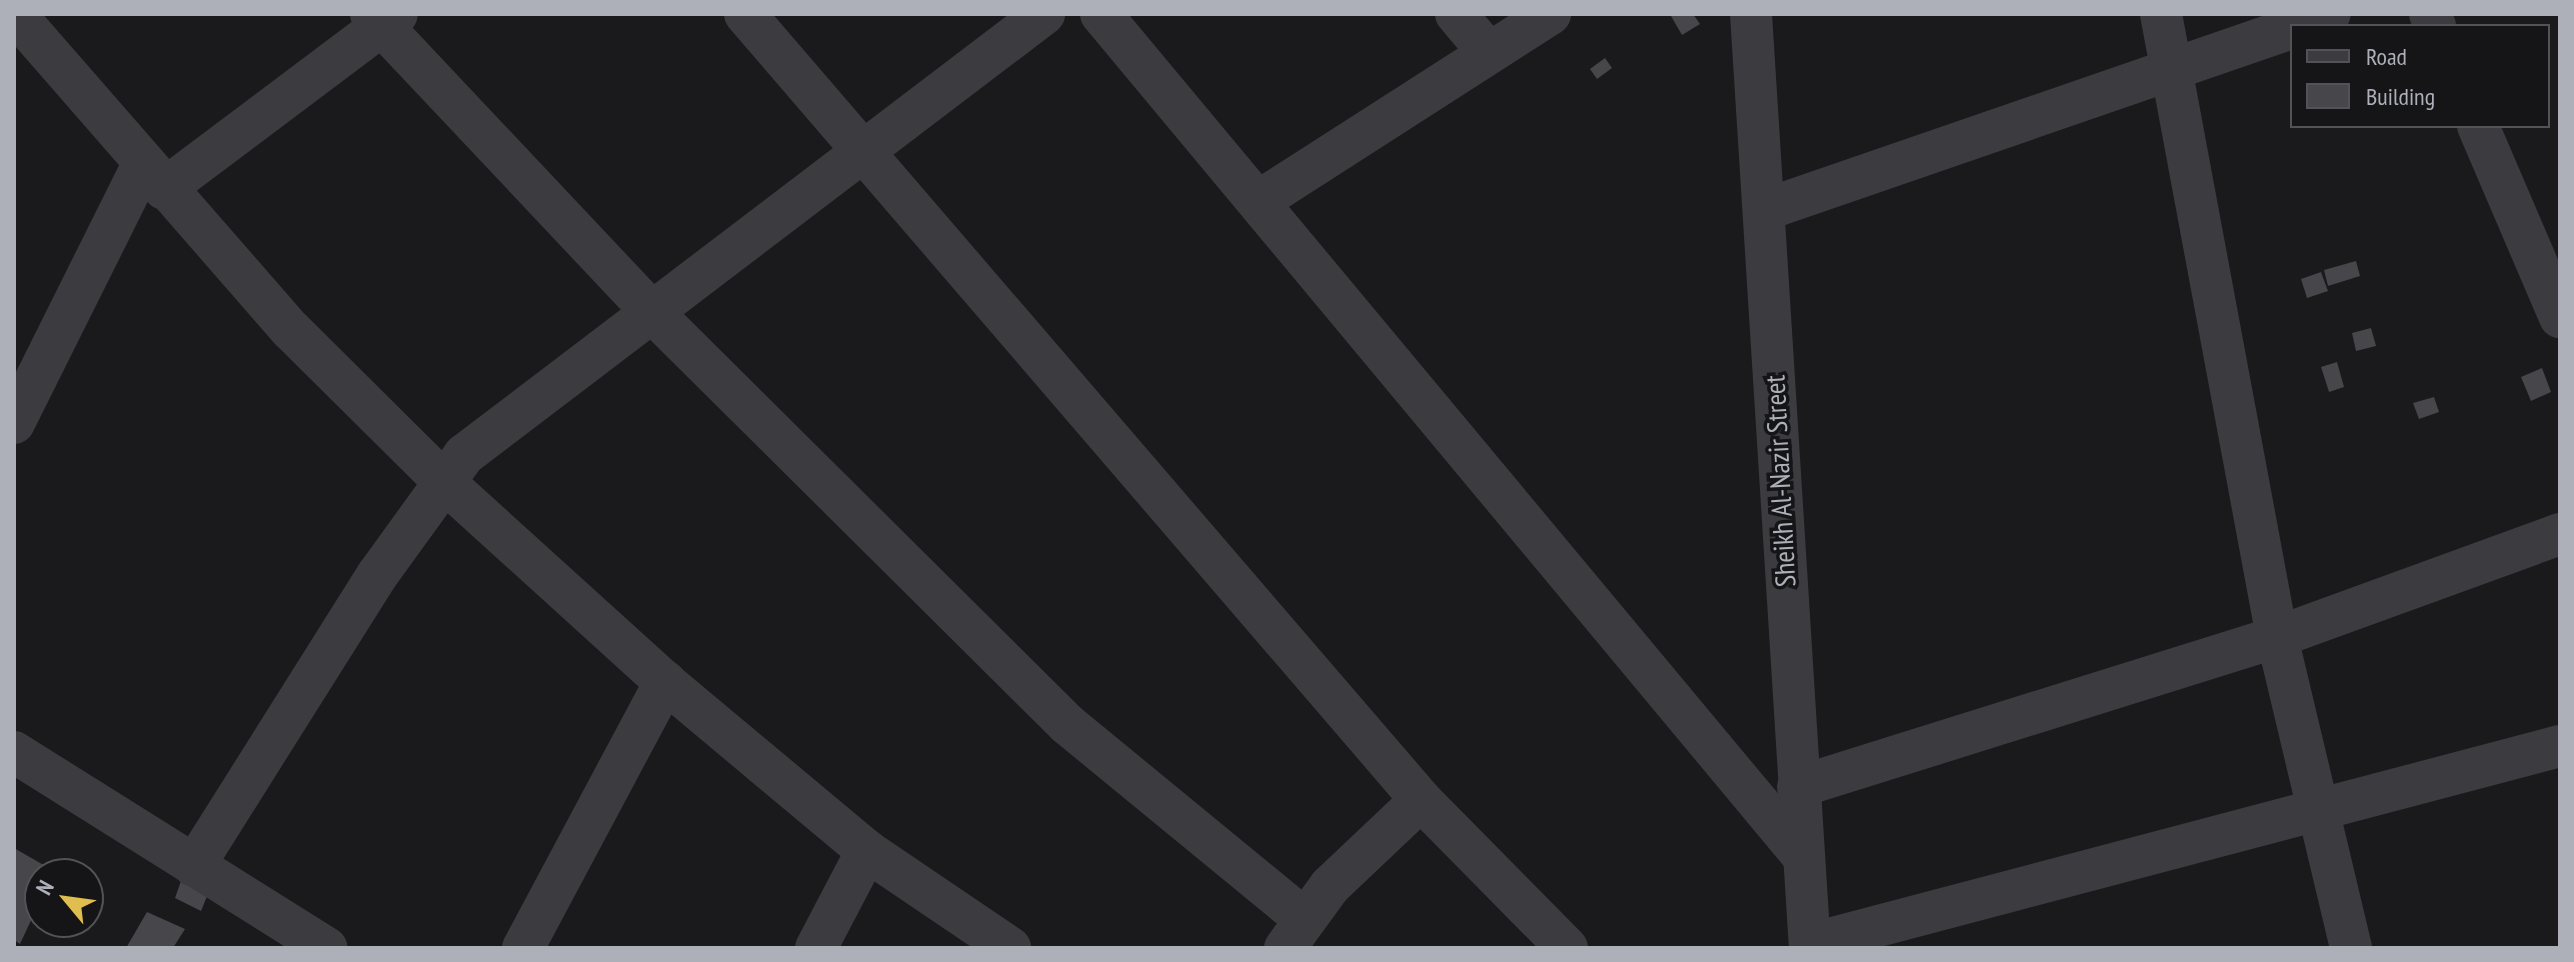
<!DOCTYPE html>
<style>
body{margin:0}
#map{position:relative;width:2574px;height:962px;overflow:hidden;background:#1a191b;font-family:"PT Sans Narrow",sans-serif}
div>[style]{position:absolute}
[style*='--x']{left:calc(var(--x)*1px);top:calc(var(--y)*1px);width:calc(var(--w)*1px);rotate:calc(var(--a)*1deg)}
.building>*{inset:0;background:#47464b}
.minor>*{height:42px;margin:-21px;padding:0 21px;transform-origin:21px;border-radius:21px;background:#3b3b40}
span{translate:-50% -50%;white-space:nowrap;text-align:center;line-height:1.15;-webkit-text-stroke:7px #151416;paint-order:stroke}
.street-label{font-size:28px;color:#adb0b9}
.frame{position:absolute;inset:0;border:16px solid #adb0b9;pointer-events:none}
.legend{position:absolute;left:2290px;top:24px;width:260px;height:104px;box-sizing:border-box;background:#151416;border:2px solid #525257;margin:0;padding:10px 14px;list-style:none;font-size:24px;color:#adb0b9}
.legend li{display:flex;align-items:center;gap:16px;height:40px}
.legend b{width:40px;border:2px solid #525257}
.north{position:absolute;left:24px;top:858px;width:80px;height:80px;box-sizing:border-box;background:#151416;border:2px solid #525257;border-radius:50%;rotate:299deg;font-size:22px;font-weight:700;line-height:32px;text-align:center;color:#adb0b9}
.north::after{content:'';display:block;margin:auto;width:28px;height:36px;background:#dfbd4e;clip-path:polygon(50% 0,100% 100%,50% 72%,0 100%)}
</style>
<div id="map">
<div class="building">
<i style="clip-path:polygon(1693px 14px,1700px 24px,1682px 35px,1671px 16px)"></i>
<i style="clip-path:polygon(1605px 58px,1612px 68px,1597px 79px,1590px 69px)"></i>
<i style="clip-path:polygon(2356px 261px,2360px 276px,2328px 286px,2324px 270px)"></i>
<i style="clip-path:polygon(2321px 272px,2328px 291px,2307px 298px,2301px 279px)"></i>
<i style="clip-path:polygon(2371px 328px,2376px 346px,2356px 351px,2352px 333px)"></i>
<i style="clip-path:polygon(2337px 362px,2344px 387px,2329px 392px,2321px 367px)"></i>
<i style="clip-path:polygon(2542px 368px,2551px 392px,2531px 401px,2521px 377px)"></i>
<i style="clip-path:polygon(2434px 397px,2439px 412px,2419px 419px,2413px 403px)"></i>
<i style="clip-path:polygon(14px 848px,54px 871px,40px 874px,40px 901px,20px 944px,14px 940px)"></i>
<i style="clip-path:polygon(182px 878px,208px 894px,201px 911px,175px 898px)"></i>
<i style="clip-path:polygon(147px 912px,185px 929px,173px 948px,126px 948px)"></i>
</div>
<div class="minor">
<i style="--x:15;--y:14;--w:420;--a:48.9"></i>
<i style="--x:291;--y:330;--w:211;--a:44.8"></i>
<i style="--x:441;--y:479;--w:302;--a:42.2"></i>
<i style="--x:665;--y:682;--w:263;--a:39.9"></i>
<i style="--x:867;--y:851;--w:173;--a:34.1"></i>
<i style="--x:371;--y:14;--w:408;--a:46.7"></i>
<i style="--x:651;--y:311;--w:586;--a:44.79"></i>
<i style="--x:1067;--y:724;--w:307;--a:39.4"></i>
<i style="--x:745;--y:14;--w:1037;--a:49.3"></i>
<i style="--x:1421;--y:800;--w:208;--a:45.4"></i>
<i style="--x:1101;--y:14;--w:1093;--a:50.19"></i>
<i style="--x:1456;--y:14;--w:51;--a:49.8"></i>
<i style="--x:1751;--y:14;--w:936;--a:86.39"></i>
<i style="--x:2161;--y:14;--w:634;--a:79.45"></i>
<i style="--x:2277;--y:637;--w:320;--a:76.6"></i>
<i style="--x:2430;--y:14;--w:13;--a:67"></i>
<i style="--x:2298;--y:26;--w:34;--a:-21"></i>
<i style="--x:2478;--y:126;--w:208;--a:66.8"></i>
<i style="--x:164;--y:189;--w:291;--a:-36.9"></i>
<i style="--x:1259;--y:201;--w:346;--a:-32.7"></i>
<i style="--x:1764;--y:210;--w:558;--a:-19.02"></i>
<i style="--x:14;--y:423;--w:287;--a:-63.5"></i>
<i style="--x:14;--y:752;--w:369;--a:32.1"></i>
<i style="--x:1798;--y:787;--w:502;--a:-17.39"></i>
<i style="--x:2277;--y:637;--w:301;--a:-20"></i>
<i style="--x:194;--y:866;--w:345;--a:-57.8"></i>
<i style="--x:378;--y:574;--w:147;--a:-54.1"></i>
<i style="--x:464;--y:455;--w:729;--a:-37.25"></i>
<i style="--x:1810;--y:944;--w:776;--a:-14.79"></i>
<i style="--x:523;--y:948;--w:302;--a:-61.9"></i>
<i style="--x:816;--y:948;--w:110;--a:-62.3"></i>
<i style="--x:1285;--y:948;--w:77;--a:-54"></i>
<i style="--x:1330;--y:886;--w:125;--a:-43.4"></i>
</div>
<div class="street-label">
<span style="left:1780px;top:481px;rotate:-93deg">Sheikh Al-Nazir Street</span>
</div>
<div class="frame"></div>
<ul class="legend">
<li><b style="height:10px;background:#3b3b40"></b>Road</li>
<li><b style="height:22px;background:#47464b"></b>Building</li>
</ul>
<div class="north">N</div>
</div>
